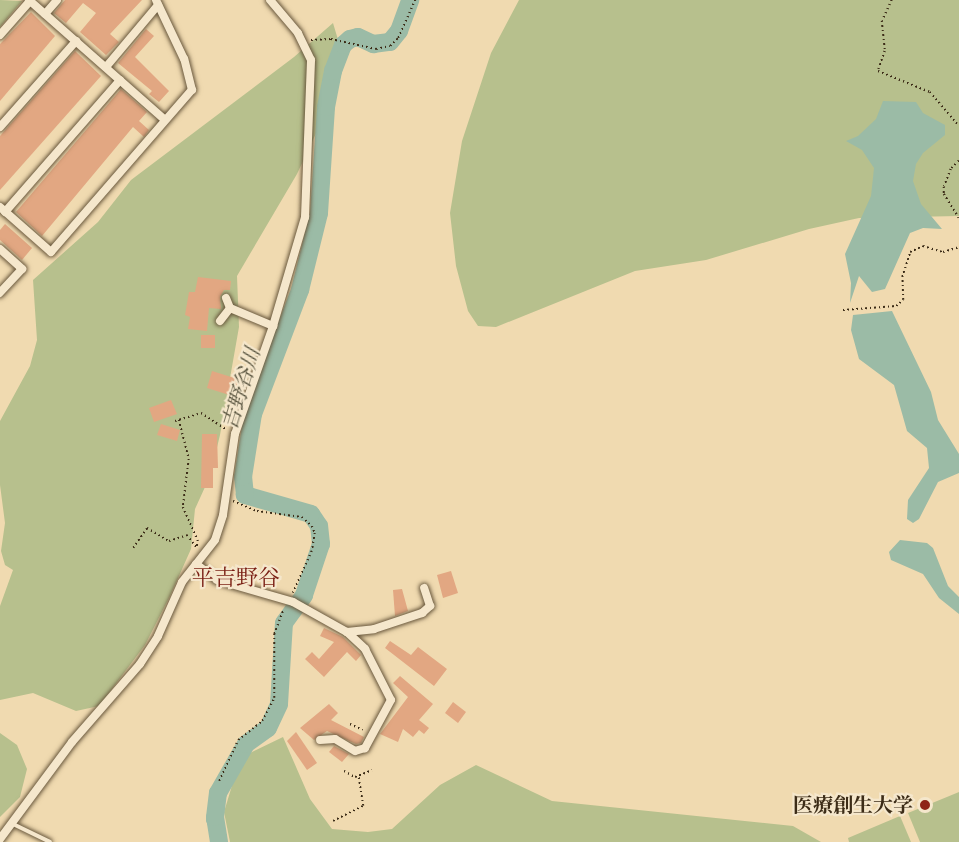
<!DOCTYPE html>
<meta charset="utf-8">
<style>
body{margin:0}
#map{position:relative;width:959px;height:842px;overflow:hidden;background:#f0dab0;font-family:"IM FELL Double Pica","Noto Serif JP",serif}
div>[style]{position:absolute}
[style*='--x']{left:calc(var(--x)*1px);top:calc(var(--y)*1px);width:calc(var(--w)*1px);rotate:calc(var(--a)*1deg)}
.green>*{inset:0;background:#b7c08d}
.water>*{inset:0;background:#9bbba6}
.river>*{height:18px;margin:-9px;padding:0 9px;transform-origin:9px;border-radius:9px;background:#9bbba6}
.building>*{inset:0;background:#e2a782}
.path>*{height:1.5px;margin-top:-0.75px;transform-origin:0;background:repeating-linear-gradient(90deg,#3c2c17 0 1.5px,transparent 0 4.5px)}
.roads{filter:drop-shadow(0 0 2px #69583d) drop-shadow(0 0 2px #69583d)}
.lane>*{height:4px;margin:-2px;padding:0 2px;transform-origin:2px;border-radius:2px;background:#f5e7cc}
.street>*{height:8px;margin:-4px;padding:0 4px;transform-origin:4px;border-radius:4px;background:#f5e7cc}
.dots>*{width:16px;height:16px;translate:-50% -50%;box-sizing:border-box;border:3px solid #f5e7cc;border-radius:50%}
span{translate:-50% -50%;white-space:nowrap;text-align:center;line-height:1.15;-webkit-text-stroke:4.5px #f5e7cc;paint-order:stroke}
.poi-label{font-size:20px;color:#3c2c17;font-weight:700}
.right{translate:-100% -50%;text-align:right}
.water-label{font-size:21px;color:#54503b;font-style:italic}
.quarter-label{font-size:22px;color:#7a1f14}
</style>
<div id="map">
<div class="green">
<i style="clip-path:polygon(0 0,22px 1px,0 27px)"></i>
<i style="clip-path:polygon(519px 0,959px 0,959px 216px,859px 218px,809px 229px,706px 260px,635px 271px,496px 327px,478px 326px,468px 311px,456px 266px,450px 213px,462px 141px,491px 53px)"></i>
<i style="clip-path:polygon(333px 23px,342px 53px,326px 112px,297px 174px,237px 276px,239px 327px,220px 435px,210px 476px,195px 509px,191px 549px,170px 596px,145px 645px,99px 706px,76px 711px,33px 693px,0 700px,0 606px,13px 570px,5px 565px,1px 551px,5px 523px,0 485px,0 421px,30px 366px,37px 340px,33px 280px,98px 222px,131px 180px,294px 57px)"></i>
<i style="clip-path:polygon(0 733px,17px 745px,27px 769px,20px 797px,0 817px)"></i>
<i style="clip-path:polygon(283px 737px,310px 799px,332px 829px,368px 832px,392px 829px,440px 785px,476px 765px,552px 801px,793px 826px,821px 842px,230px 842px,224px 812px,234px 779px,250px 753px)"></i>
<i style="clip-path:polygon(959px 792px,959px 842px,920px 842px,908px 813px)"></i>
<i style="clip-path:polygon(900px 816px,911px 842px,849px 842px,848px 838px)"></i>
</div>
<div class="water">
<i style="clip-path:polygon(883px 101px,916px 102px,923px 113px,945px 125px,945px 135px,923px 153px,916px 164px,913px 181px,921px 204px,942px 229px,923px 228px,910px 233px,885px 289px,872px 292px,859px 276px,850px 303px,851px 283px,845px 254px,871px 196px,874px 168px,862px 150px,846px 141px,858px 136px,876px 119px)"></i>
<i style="clip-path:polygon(892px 311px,931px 392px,938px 420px,959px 454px,959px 473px,938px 482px,919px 519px,913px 523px,907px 519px,908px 500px,929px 468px,927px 448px,907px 431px,894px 385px,859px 359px,851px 330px,853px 315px)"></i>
<i style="clip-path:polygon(900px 540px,927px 543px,933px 548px,948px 586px,959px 597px,959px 614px,939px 598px,923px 574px,891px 560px,889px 552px)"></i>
<i style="clip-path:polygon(218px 790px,226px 791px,218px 800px,224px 842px,215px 842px,206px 821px,209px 802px)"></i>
</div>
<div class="river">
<i style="--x:219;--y:842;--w:25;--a:-99"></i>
<i style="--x:215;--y:817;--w:24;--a:-83"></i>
<i style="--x:218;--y:793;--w:56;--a:-60.3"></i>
<i style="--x:246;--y:744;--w:27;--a:-36"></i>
<i style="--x:268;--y:728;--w:26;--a:-65"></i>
<i style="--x:279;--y:704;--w:81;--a:-86.5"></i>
<i style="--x:284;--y:623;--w:34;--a:-54"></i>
<i style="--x:304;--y:595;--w:54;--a:-71.6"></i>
<i style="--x:321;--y:544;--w:18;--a:-96"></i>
<i style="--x:319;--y:526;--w:14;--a:-124"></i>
<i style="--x:311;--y:514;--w:69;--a:-163.9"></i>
<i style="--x:245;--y:495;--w:18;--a:-96"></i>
<i style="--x:243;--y:477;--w:64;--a:-81"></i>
<i style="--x:253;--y:414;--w:133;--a:-69.2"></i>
<i style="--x:300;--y:290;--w:79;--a:-76.1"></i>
<i style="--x:319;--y:213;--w:106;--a:-86.2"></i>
<i style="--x:326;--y:107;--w:37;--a:-79"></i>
<i style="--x:333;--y:71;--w:28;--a:-69"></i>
<i style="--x:343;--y:45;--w:9;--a:-41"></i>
<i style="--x:350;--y:39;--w:8;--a:-14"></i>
<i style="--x:358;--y:37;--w:17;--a:25"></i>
<i style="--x:373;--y:44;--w:17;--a:-7"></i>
<i style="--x:390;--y:42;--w:14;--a:-51"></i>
<i style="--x:399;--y:31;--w:33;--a:-70"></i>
</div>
<div class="building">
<i style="clip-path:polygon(65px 0,142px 0,110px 34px,119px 42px,106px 55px,80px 32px,96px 13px,83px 3px,66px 23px,54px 13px)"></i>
<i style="clip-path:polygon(31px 12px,55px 36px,0 101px,0 44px)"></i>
<i style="clip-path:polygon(146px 29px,154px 36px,135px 57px,169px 91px,159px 102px,149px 94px,152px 91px,118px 63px)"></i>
<i style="clip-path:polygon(75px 51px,101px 76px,0 190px,0 136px)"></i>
<i style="clip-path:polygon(121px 89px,147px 112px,139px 121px,149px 130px,144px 137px,133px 127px,42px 236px,16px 212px)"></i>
<i style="clip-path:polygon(5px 224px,32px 248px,22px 260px,0 240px,0 230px)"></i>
<i style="clip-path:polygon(198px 277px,231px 281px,230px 290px,224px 290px,220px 297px,221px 309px,209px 308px,207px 331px,188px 329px,190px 317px,185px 315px,189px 292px,195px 292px)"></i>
<i style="clip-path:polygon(201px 335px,215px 335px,215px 348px,201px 348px)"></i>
<i style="clip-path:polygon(212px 371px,244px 381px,239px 398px,207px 388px)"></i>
<i style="clip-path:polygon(171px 400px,177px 414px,154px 422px,149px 408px)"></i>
<i style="clip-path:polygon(161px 424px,180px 430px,177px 441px,157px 435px)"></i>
<i style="clip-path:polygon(202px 434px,217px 434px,218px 468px,213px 468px,213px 488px,201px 488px)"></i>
<i style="clip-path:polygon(451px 571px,458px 593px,443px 598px,437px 575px)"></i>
<i style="clip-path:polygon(402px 589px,408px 611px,395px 616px,393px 590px)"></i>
<i style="clip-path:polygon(324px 628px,343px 637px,361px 655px,356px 661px,347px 652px,324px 677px,305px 659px,312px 652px,319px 659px,334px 642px,320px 636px)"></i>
<i style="clip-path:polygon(390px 641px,411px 655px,418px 647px,447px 669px,434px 686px,385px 648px)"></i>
<i style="clip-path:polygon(400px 676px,433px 704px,419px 720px,429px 728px,424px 734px,419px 730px,413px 737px,403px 729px,398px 742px,380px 734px,408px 697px,393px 683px)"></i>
<i style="clip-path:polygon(453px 702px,466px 712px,458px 723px,445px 713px)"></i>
<i style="clip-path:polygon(329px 704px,338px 713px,331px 720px,364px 737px,361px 743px,356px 744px,327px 731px,314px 740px,300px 728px)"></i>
<i style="clip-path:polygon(296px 732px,317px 763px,307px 770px,287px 741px)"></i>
<i style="clip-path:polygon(334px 746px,349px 754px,342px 762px,329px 752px)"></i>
</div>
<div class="path">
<i style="--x:892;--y:0;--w:23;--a:115"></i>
<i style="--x:882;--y:21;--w:30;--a:84"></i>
<i style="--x:885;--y:51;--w:21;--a:109"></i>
<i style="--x:878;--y:71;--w:56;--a:22"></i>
<i style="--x:930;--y:92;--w:45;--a:49.5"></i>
<i style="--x:311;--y:40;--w:20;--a:-3"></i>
<i style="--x:331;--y:39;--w:46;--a:12.5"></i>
<i style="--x:376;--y:49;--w:14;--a:-12"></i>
<i style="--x:390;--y:46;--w:11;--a:-45"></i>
<i style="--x:398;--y:38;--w:42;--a:-65.9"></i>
<i style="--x:959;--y:161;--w:11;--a:135"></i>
<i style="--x:951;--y:169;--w:19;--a:111"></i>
<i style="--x:944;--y:187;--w:7;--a:90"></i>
<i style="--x:944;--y:194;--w:28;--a:58"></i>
<i style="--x:843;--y:310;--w:53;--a:-4.3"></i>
<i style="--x:896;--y:306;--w:9;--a:-41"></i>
<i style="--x:903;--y:300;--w:23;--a:-92"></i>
<i style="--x:902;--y:277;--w:26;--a:-72"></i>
<i style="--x:910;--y:252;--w:14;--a:-25"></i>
<i style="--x:923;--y:246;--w:21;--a:17"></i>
<i style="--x:943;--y:252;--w:17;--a:-17"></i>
<i style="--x:179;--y:420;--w:40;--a:75.6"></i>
<i style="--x:189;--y:459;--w:48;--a:97.1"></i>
<i style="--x:183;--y:507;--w:36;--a:66"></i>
<i style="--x:198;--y:540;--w:7;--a:98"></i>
<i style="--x:175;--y:421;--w:27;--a:-17"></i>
<i style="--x:201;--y:413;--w:31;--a:33"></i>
<i style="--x:233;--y:501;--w:26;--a:23"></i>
<i style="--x:257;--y:511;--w:45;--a:7.6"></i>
<i style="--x:302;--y:517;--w:13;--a:42"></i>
<i style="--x:312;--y:526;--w:8;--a:67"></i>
<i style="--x:315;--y:533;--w:18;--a:99"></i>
<i style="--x:312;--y:551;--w:46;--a:114.3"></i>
<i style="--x:133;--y:548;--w:24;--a:-55"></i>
<i style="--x:147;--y:528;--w:26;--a:31"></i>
<i style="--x:169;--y:541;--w:19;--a:-18"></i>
<i style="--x:187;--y:535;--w:16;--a:52"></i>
<i style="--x:350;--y:724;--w:14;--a:25"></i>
<i style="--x:344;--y:771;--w:13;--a:29"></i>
<i style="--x:355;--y:777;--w:18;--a:-22"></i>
<i style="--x:219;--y:781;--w:45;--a:-65.1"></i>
<i style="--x:238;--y:740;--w:31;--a:-38"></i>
<i style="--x:262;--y:721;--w:26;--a:-62"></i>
<i style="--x:274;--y:698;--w:64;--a:-90"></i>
<i style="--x:274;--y:634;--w:26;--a:-69"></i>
<i style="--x:333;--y:821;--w:34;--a:-27"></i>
<i style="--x:363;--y:806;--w:30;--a:-99"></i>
</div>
<div class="roads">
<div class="lane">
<i style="--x:13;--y:824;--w:41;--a:25.9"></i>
</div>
<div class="street">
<i style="--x:29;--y:0;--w:181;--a:41.4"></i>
<i style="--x:45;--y:14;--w:18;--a:-49"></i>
<i style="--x:0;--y:35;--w:45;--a:-48.6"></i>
<i style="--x:106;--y:67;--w:81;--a:-50"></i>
<i style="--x:0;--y:127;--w:115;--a:-48.5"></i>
<i style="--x:0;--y:207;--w:68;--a:41.4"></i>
<i style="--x:51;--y:252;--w:215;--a:-49"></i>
<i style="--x:192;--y:90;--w:32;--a:-104"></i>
<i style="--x:184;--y:59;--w:65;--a:-115.4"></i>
<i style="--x:5;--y:212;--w:175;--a:-48.9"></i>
<i style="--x:0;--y:249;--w:30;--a:42"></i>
<i style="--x:22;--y:269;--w:33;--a:133"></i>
<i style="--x:226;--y:298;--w:11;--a:68"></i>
<i style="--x:230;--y:308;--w:47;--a:22.7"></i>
<i style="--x:220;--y:321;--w:16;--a:-52"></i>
<i style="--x:196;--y:564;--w:26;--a:37"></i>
<i style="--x:217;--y:580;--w:79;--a:16.1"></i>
<i style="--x:293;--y:602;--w:62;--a:29.1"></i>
<i style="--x:347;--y:632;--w:25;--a:43"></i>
<i style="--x:365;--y:649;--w:57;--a:63"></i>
<i style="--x:391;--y:700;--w:55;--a:118.4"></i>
<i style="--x:365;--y:748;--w:10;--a:163"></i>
<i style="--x:355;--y:751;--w:23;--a:-149"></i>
<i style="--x:335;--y:739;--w:15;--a:176"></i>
<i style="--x:347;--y:632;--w:27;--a:-6"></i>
<i style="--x:374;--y:629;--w:51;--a:-18.4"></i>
<i style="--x:422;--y:613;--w:11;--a:-41"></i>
<i style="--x:430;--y:606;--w:19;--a:-108"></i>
<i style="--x:0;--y:839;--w:121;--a:-53.4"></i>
<i style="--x:72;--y:742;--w:103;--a:-48.9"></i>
<i style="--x:140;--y:664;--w:33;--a:-57"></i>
<i style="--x:158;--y:636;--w:59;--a:-66"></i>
<i style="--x:182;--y:582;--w:53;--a:-51.8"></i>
<i style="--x:215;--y:540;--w:26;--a:-72"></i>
<i style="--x:223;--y:515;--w:82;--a:-81.6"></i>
<i style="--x:235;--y:434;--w:114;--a:-70.6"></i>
<i style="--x:273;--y:326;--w:114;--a:-73.6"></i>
<i style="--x:305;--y:217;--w:157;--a:-87.8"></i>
<i style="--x:311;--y:60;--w:30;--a:-116"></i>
<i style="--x:298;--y:33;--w:43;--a:-130.3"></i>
</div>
</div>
<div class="dots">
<i style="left:925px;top:805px;background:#8f2418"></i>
</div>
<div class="poi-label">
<span class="right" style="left:913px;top:805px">医療創生大学</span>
</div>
<div class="water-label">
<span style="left:242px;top:389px;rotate:-73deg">吉野谷川</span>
</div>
<div class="quarter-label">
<span style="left:236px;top:579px">平吉野谷</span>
</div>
</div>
